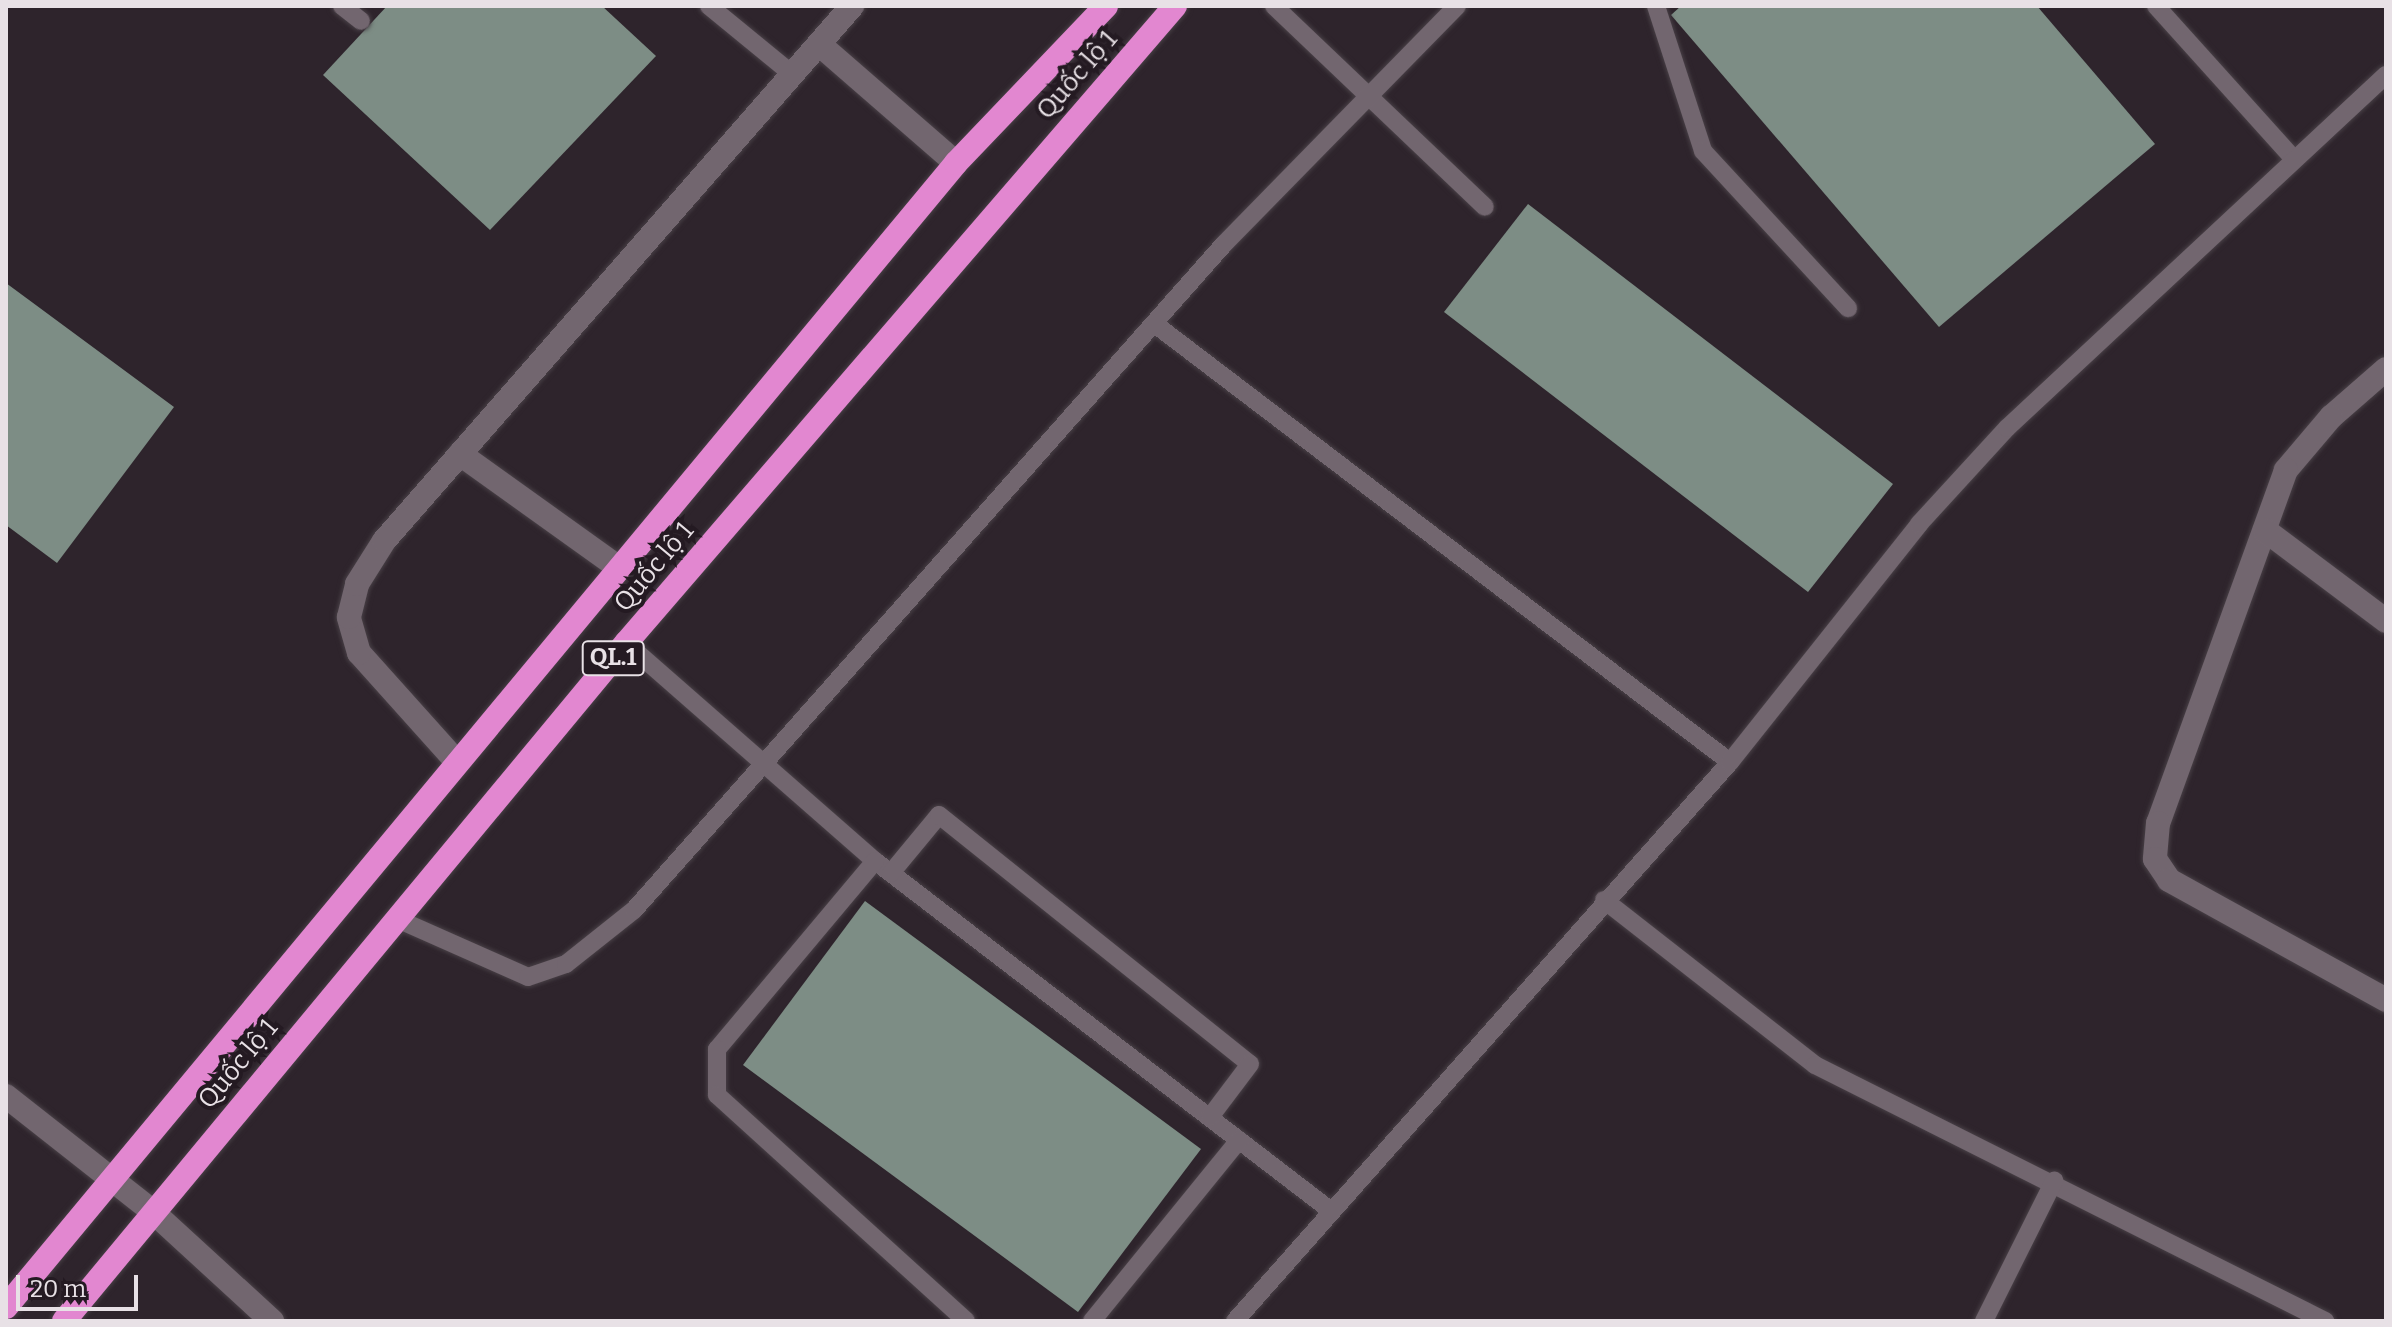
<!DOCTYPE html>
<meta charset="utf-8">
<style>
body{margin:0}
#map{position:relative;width:2392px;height:1327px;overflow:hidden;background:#2e242c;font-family:Bitter,serif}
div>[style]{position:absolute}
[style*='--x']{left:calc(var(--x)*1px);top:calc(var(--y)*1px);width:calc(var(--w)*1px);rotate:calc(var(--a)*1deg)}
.building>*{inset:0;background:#7d8d85}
.roads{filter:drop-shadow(0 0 2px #484046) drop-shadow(0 0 2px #484046)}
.lane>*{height:18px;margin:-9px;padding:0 9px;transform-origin:9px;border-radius:9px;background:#72666f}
.street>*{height:24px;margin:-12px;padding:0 12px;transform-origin:12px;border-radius:12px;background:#72666f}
.highway>*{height:24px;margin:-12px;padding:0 12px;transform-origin:12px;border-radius:12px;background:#e287d0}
span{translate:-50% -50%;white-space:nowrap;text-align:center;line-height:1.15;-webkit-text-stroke:8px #241a22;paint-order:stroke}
.shield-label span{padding:2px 6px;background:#241a22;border:2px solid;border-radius:6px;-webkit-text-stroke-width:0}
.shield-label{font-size:24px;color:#e8e1e6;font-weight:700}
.street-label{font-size:26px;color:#e8e1e6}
.frame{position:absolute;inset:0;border:8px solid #e8e1e6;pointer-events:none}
.scale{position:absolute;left:16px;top:1275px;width:122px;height:36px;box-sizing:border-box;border:4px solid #e8e1e6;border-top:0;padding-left:10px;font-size:24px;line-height:28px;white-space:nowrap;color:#e8e1e6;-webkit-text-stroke:6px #241a22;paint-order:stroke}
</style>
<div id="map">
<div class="building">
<i style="clip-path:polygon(387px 6px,602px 6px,656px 56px,490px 230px,323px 75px)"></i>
<i style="clip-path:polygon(1681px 6px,2037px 6px,2155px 144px,1939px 327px,1671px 15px)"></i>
<i style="clip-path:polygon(1528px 204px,1893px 484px,1808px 592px,1444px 312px)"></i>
<i style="clip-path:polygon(6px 283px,174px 407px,57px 563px,6px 525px)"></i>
<i style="clip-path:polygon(865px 901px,1201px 1149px,1078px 1312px,743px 1065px)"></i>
</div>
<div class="roads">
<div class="lane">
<i style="--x:342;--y:6;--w:24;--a:38"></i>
<i style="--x:709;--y:6;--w:107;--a:39.3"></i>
<i style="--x:1274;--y:6;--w:291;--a:43.6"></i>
<i style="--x:1656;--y:6;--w:152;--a:72"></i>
<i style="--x:1703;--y:151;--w:214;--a:47.3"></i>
<i style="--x:2156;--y:6;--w:203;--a:48"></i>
<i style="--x:1156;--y:325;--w:721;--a:37.28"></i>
<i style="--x:626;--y:643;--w:331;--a:41.2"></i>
<i style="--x:875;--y:861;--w:573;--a:37.49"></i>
<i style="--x:875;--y:861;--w:246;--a:130"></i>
<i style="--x:717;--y:1049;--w:46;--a:90"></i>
<i style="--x:717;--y:1095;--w:336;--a:42.2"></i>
<i style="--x:891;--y:873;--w:75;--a:-50.4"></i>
<i style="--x:939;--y:815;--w:398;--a:38.7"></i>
<i style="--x:1250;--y:1064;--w:66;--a:127"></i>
<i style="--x:1604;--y:900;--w:268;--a:38"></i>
<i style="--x:1815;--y:1065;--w:571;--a:26.65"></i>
<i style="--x:395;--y:918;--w:145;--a:23.9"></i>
<i style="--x:528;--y:977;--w:40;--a:-18.9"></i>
<i style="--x:566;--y:964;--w:87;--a:-38.5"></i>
<i style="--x:634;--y:910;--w:890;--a:-48.46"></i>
<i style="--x:1224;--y:244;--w:333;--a:-45.6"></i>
<i style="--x:1092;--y:1321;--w:233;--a:-50.9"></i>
<i style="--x:1235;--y:1321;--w:747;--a:-48.47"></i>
<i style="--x:1730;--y:762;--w:304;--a:-51.5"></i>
<i style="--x:1919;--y:524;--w:130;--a:-47.5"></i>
<i style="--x:2007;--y:428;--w:518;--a:-42.97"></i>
<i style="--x:1984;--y:1321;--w:157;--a:-63.4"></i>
</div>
<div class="street">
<i style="--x:819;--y:44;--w:181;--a:41"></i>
<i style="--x:2386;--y:369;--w:73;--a:138.9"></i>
<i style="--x:2331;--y:417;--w:70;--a:130.3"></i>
<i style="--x:2286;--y:470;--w:375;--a:109.9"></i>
<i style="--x:2158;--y:823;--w:36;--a:95"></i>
<i style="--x:2155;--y:859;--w:25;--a:56"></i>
<i style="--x:2169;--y:880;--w:248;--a:28.9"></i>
<i style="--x:460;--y:454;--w:194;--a:35.6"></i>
<i style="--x:2265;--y:530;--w:151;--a:36.9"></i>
<i style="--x:456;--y:761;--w:145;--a:-131.9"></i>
<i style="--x:359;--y:653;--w:37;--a:-106"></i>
<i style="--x:349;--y:617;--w:34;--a:-76"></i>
<i style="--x:357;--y:584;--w:51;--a:-57.9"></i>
<i style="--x:384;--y:541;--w:711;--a:-48.82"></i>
<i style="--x:6;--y:1096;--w:186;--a:38.2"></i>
<i style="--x:152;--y:1211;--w:163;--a:42.5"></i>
</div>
<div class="highway">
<i style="--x:6;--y:1307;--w:1487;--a:-50.29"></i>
<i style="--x:956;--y:163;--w:217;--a:-46.3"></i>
<i style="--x:64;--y:1321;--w:881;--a:-50.34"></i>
<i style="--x:626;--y:643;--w:841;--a:-49.24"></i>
</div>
</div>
<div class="shield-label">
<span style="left:613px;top:658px">QL.1</span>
</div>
<div class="street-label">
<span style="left:1077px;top:75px;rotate:-49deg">Quốc lộ 1</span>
<span style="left:654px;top:567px;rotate:-50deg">Quốc lộ 1</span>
<span style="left:238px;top:1064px;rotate:-50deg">Quốc lộ 1</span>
</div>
<div class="frame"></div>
<div class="scale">20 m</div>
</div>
